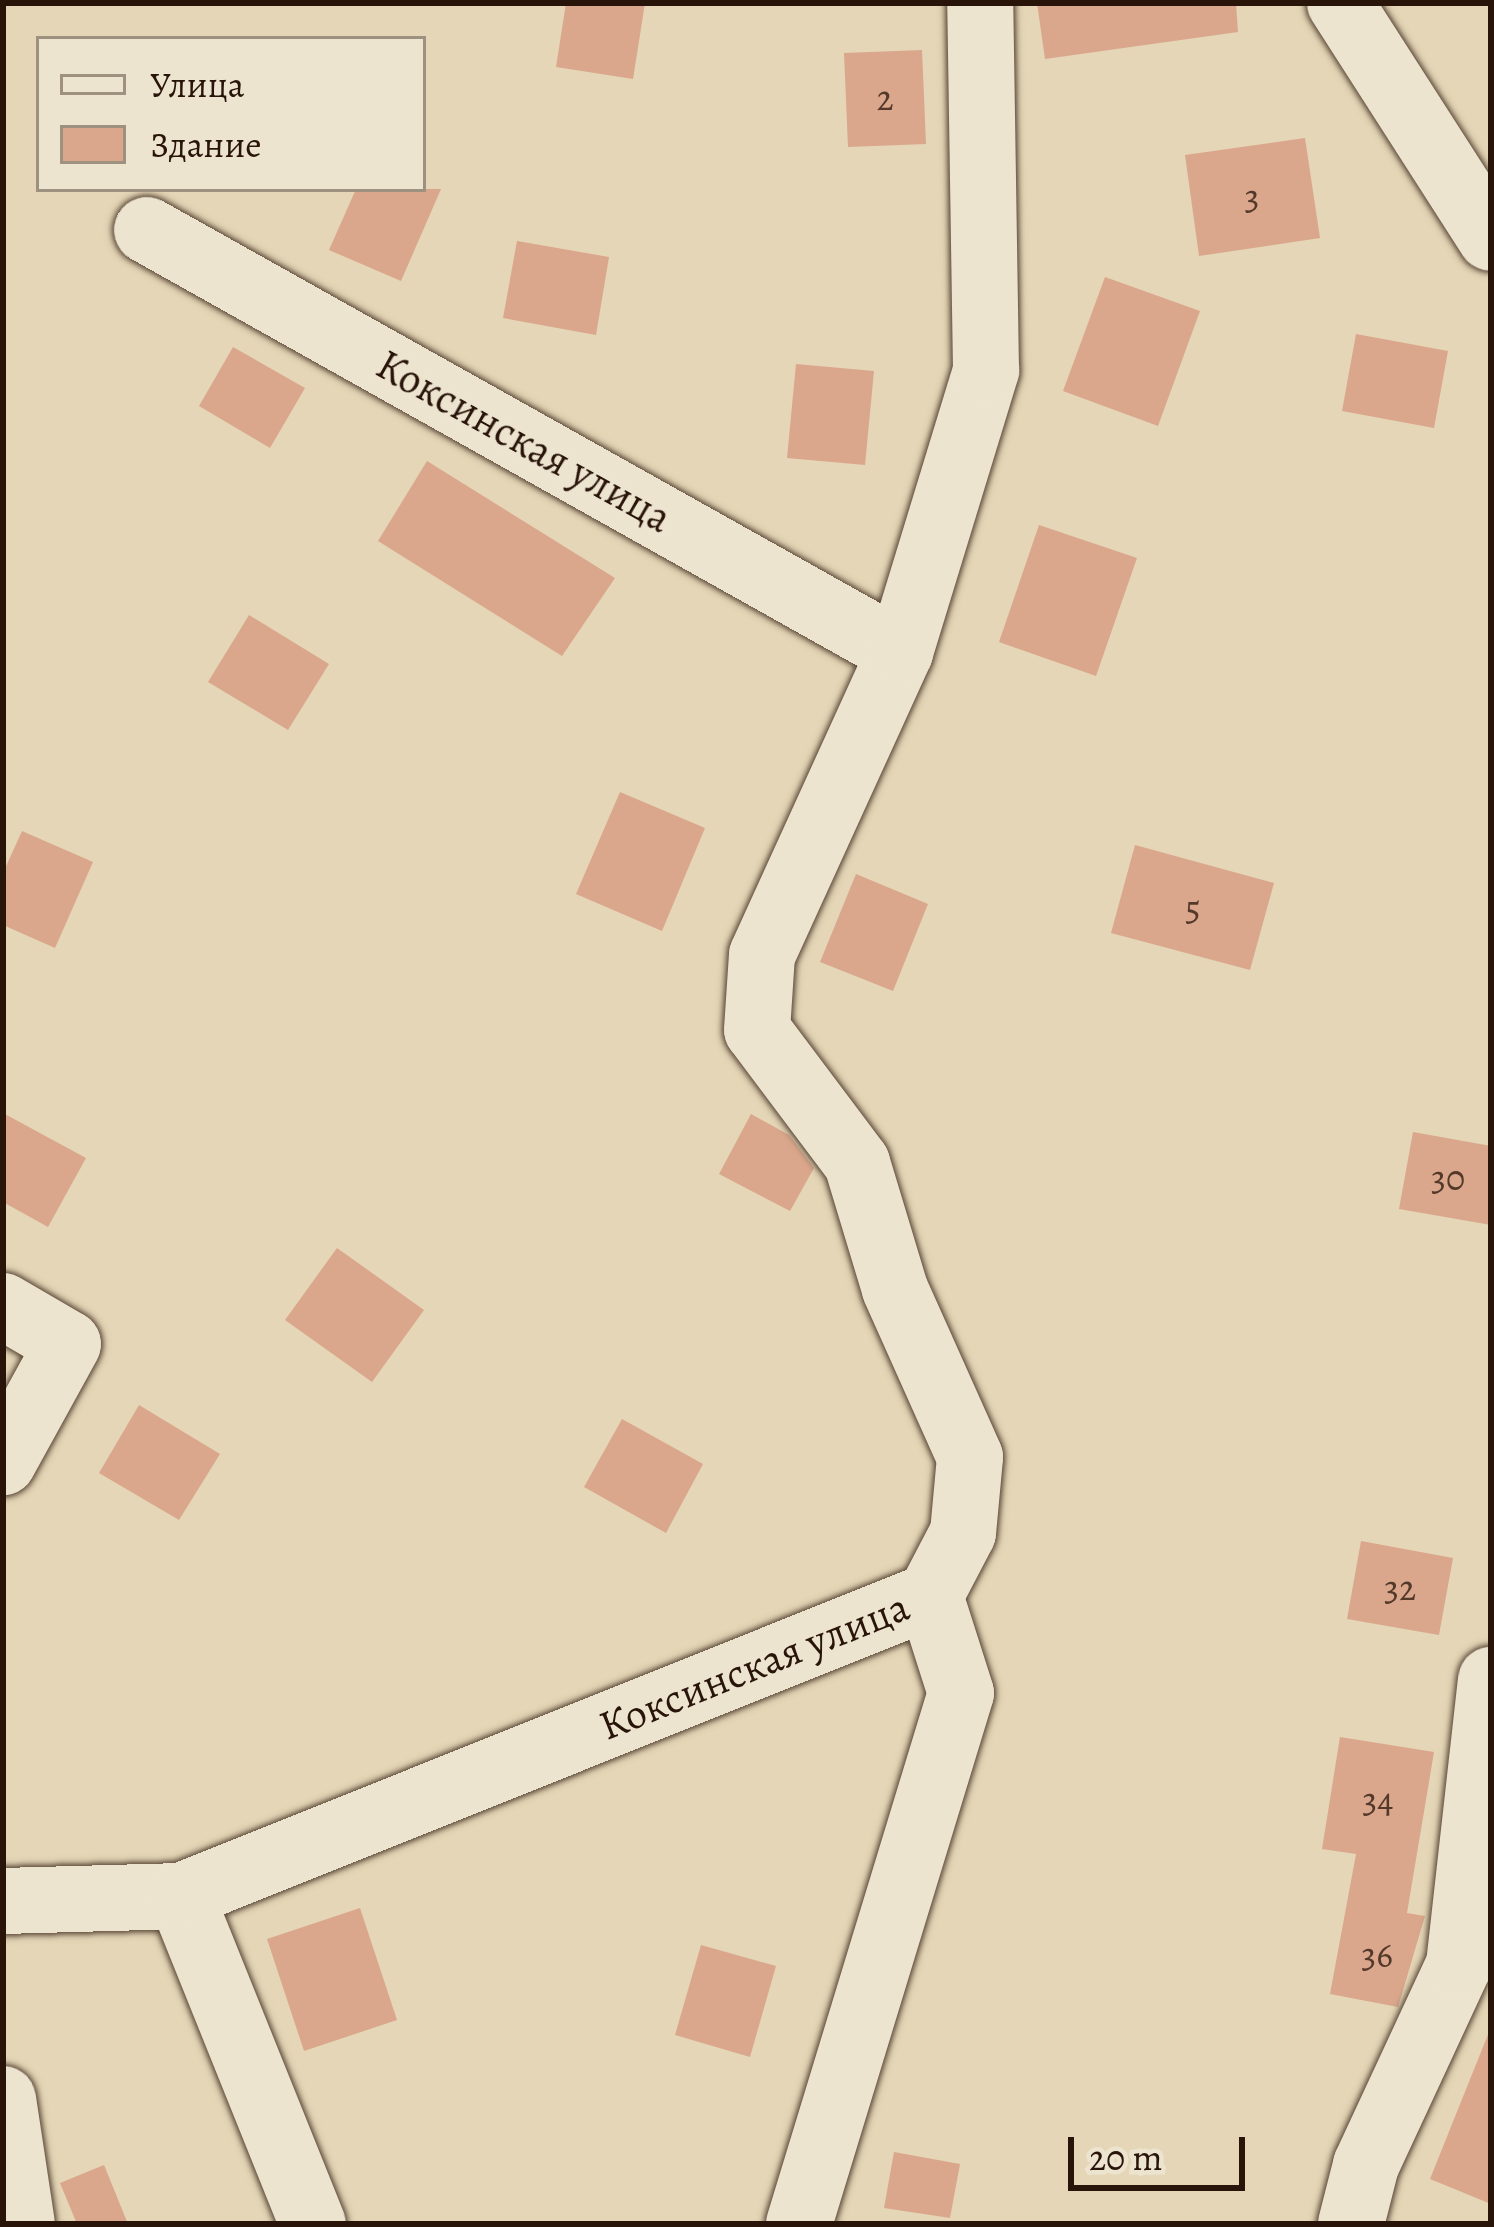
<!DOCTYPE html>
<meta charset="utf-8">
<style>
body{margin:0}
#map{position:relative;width:1494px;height:2227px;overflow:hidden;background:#e4d6b6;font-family:Alegreya,serif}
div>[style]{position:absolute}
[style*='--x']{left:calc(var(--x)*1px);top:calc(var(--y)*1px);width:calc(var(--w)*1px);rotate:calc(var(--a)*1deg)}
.building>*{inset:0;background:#daa78c}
.roads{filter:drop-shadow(0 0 3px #574434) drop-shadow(0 0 3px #574434)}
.minor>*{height:66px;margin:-33px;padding:0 33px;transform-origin:33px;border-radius:33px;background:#ede4d0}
span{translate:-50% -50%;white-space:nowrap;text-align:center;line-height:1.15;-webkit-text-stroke:9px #ede4d0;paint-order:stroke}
.number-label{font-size:36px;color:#54392a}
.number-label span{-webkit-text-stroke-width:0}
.street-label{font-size:42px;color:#281409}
.frame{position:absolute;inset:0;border:6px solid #281409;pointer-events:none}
.legend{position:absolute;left:36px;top:36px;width:390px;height:156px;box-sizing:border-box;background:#ede4d0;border:3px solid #9e9180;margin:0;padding:15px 21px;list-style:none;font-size:36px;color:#281409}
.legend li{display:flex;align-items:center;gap:24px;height:60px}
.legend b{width:60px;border:3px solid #9e9180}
.scale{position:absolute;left:1068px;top:2137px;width:177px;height:54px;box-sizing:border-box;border:6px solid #281409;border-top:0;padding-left:15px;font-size:36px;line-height:42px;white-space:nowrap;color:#281409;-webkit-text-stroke:9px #ede4d0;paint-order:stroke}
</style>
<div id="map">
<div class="building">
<i style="clip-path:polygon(566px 3px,645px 3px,633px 79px,556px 67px)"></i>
<i style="clip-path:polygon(1037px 3px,1236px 3px,1238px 32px,1045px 59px)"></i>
<i style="clip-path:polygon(922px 50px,926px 144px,848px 147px,844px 53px)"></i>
<i style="clip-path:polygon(1305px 138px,1320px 238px,1199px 256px,1185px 155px)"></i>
<i style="clip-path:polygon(356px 189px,441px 189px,401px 281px,329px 250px)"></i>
<i style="clip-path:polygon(517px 241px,609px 257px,596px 335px,503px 318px)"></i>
<i style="clip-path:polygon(1105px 277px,1200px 311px,1158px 426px,1063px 391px)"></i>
<i style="clip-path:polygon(1356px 334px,1448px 351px,1434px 428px,1342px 411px)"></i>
<i style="clip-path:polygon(233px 347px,305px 388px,270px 448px,199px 406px)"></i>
<i style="clip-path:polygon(796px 364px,874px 371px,865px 465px,787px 458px)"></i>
<i style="clip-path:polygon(427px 461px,615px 578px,562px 656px,378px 541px)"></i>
<i style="clip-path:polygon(1039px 525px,1137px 558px,1096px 676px,999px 642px)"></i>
<i style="clip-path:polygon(249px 615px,329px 664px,288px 730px,208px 682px)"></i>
<i style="clip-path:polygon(620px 792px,705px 828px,662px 931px,576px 894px)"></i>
<i style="clip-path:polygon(22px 831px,93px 862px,55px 948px,3px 925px,3px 873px)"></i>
<i style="clip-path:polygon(1135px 845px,1274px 883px,1250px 970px,1111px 933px)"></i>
<i style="clip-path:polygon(856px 874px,928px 904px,893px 991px,820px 962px)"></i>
<i style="clip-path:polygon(3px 1113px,86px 1158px,48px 1227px,3px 1202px)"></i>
<i style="clip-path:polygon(751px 1114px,789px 1135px,814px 1168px,790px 1211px,719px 1174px)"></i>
<i style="clip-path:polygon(1413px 1132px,1491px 1146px,1491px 1225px,1399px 1209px)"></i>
<i style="clip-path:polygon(337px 1248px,424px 1310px,372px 1382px,285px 1320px)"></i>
<i style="clip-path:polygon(139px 1405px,220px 1454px,179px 1520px,99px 1473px)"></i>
<i style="clip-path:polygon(622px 1419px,703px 1464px,666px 1533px,584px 1487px)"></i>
<i style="clip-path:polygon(1361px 1541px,1453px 1558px,1439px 1635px,1347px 1619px)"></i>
<i style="clip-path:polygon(1340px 1737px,1434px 1752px,1407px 1913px,1425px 1916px,1398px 2007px,1330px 1994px,1356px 1854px,1322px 1849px)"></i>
<i style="clip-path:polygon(360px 1908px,397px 2020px,304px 2051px,267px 1939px)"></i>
<i style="clip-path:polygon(701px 1945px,776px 1966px,750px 2057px,675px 2035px)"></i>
<i style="clip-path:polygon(1489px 2032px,1491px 2032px,1491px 2204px,1430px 2179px)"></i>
<i style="clip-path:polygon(894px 2152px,960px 2164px,950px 2218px,884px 2208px)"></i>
<i style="clip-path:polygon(104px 2165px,128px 2224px,77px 2224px,60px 2183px)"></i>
</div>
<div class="roads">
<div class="minor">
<i style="--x:1340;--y:3;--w:279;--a:57.3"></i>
<i style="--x:147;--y:230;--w:863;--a:29.27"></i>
<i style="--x:3;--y:1306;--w:75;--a:30.3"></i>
<i style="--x:68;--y:1344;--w:135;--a:118.8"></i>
<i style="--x:181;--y:1896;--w:354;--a:68.1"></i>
<i style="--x:3;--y:1901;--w:178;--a:-1.6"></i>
<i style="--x:181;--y:1896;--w:807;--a:-21.83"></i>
<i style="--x:930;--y:1596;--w:71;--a:-62.4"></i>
<i style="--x:963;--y:1533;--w:76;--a:-84.7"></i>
<i style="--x:970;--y:1457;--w:184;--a:-114.1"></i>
<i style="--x:895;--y:1289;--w:132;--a:-106.8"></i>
<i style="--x:857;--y:1163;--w:166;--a:-126.9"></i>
<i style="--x:757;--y:1030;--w:75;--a:-86.2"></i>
<i style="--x:762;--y:955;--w:333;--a:-65.5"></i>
<i style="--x:900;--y:652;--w:295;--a:-73"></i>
<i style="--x:986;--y:370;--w:367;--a:-90.9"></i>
<i style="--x:3;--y:2099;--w:126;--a:81.4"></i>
<i style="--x:799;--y:2224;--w:555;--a:-73.03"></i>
<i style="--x:961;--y:1693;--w:102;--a:-107.7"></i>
<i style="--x:1351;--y:2224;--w:61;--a:-75.7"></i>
<i style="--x:1366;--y:2165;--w:221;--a:-65.1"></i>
<i style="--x:1459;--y:1965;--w:287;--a:-83.6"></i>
</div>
</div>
<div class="number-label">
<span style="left:885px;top:98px">2</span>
<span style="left:1252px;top:197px">3</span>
<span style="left:1193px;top:908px">5</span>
<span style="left:1448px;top:1178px">30</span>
<span style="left:1400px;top:1588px">32</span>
<span style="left:1378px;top:1800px">34</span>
<span style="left:1377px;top:1955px">36</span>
</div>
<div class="street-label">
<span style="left:524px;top:441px;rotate:29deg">Коксинская улица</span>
<span style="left:754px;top:1666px;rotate:-22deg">Коксинская улица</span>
</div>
<div class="frame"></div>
<ul class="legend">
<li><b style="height:15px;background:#ede4d0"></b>Улица</li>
<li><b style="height:33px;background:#daa78c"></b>Здание</li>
</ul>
<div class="scale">20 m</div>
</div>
